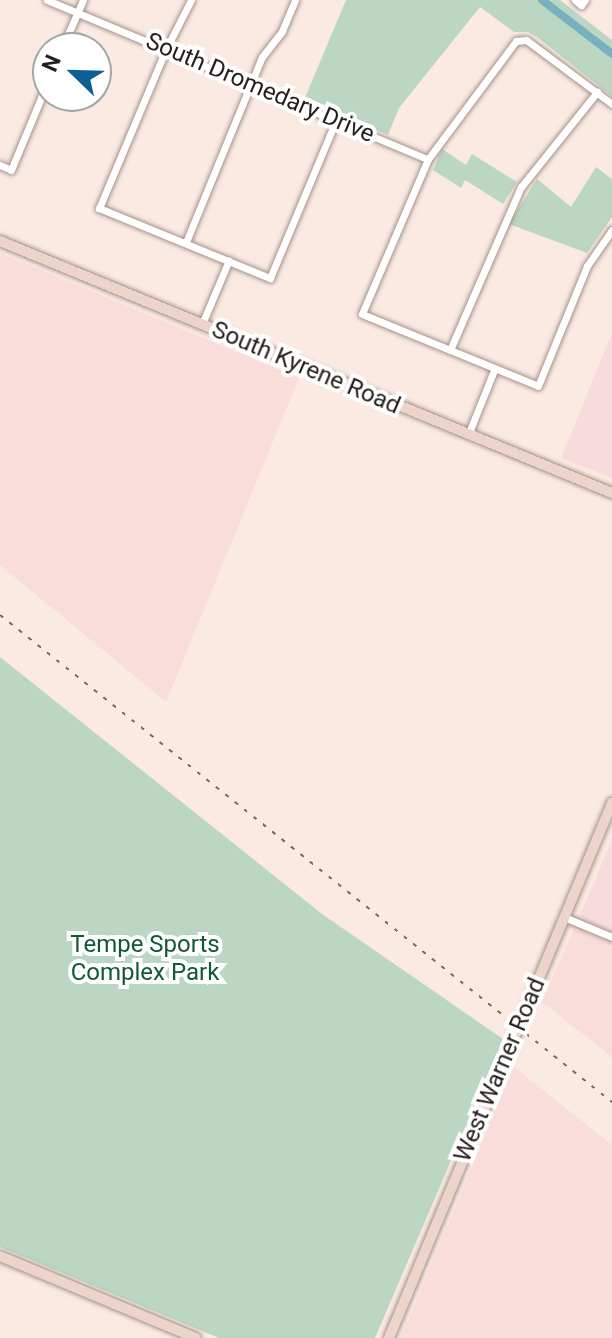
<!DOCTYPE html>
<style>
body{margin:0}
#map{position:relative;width:612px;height:1338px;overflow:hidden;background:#faeae2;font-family:Roboto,sans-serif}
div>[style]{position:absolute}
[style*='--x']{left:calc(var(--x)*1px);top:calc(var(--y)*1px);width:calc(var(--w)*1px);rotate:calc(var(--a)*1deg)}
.commercial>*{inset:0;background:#f7dcde}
.industrial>*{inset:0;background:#f8ddda}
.green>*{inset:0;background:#bbd7c4}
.canal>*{height:8px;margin:-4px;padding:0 4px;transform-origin:4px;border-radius:4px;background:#78b1be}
.roads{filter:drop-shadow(0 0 2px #a2938c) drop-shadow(0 0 2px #a2938c)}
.street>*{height:7px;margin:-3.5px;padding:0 3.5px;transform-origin:3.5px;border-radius:3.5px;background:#fff}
.secondary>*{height:10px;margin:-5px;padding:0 5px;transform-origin:5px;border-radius:5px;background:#ecd4ca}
.rail>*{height:2px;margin-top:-1px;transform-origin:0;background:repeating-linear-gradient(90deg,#736a65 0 4px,transparent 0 12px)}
span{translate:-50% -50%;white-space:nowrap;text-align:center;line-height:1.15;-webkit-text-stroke:8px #fff;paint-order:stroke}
.street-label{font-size:24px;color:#241e1b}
.park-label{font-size:24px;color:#115833}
.north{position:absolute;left:32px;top:32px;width:80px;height:80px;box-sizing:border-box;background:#fff;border:2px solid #a7a5a4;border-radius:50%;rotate:293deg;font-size:22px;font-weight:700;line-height:32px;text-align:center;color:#241e1b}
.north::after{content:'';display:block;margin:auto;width:28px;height:36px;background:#0e6092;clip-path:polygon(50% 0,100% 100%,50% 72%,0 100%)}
</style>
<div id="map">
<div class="commercial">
<i style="clip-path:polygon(612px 333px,612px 478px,561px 458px)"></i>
<i style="clip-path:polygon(612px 839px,612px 927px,581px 913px)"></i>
</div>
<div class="industrial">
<i style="clip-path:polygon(0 253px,299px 378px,166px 702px,0 565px)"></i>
<i style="clip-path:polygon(581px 913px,612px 927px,612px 1057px,542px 1002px)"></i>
<i style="clip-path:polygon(514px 1067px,612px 1145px,612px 1338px,401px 1338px)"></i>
</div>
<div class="green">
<i style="clip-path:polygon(346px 0,560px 0,612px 40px,612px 96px,537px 37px,528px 32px,514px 32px,480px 7px,399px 108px,388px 135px,304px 100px)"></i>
<i style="clip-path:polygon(442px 149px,466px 165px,472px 154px,517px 182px,503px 204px,465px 180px,461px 188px,433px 170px)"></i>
<i style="clip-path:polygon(596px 167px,612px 179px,612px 217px,587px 253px,509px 224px,537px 179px,571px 207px)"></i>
<i style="clip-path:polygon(0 657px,322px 914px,503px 1039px,375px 1338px,219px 1338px,0 1247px)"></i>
</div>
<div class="canal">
<i style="--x:542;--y:0;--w:88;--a:37.6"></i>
</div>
<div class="roads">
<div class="street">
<i style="--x:47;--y:0;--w:413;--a:22.7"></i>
<i style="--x:191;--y:0;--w:55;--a:117"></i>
<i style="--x:166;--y:49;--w:173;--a:112.8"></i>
<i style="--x:99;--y:208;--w:185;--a:22.3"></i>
<i style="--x:270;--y:278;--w:171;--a:-67.3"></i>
<i style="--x:575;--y:0;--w:8;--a:40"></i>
<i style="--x:581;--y:5;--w:6;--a:-51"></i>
<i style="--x:62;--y:48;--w:52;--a:-66.4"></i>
<i style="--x:612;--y:104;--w:107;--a:-143.3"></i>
<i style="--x:526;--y:40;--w:10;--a:174"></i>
<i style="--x:516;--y:41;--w:147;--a:126.7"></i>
<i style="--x:428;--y:159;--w:168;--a:113.1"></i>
<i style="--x:362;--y:314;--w:190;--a:22.2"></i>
<i style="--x:538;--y:386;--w:130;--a:-67.8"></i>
<i style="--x:587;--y:266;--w:44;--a:-55.2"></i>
<i style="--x:0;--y:165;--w:12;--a:24"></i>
<i style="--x:11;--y:170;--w:96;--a:-67.4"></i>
<i style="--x:186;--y:242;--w:200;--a:-67.7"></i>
<i style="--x:262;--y:57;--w:33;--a:-52"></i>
<i style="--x:282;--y:31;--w:34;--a:-67"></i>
<i style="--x:202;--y:324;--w:69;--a:-67.1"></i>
<i style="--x:450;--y:350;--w:178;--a:-66.5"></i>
<i style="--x:521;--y:187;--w:122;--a:-51.3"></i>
<i style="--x:468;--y:435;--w:72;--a:-68.1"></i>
<i style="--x:564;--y:917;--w:52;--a:22.6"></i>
</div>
<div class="secondary">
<i style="--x:0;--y:241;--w:662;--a:22.38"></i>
<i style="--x:0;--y:1256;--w:212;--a:22.7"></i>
<i style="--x:389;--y:1338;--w:580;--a:-67.37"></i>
</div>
</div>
<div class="rail">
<i style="--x:0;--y:615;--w:782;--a:38.51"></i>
</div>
<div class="street-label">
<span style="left:260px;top:88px;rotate:23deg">South Dromedary Drive</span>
<span style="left:306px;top:368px;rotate:23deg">South Kyrene Road</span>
<span style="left:500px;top:1070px;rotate:-67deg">West Warner Road</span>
</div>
<div class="park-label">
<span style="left:145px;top:959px">Tempe Sports<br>Complex Park</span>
</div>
<div class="north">N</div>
</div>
